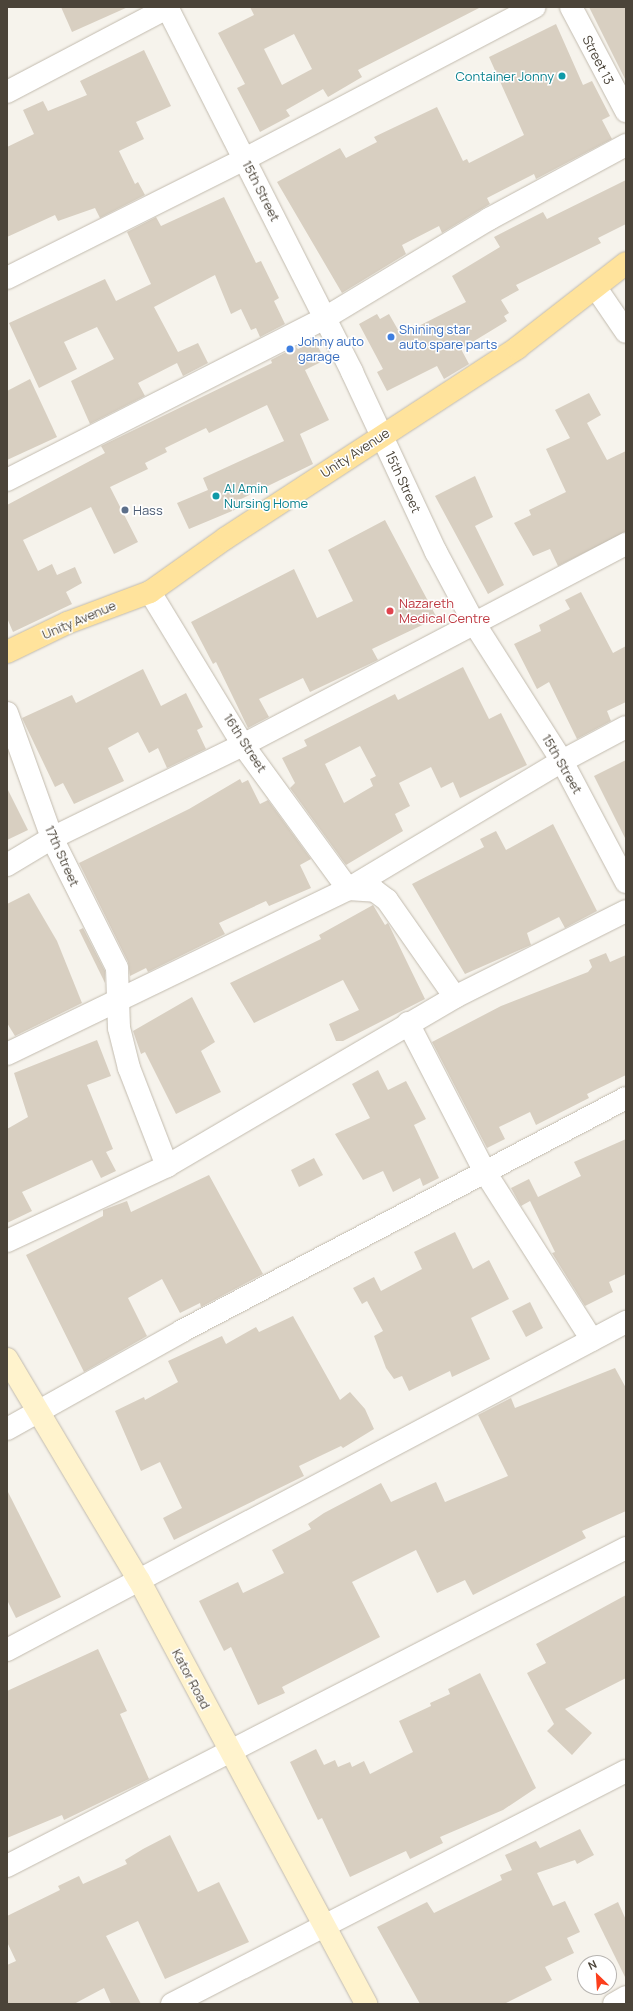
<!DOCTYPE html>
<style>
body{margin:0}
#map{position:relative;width:633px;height:2011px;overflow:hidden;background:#f6f3ec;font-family:Manrope,sans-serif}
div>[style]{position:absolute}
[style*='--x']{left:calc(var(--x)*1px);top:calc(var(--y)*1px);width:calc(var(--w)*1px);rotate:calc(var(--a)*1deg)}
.building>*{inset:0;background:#d8cfc1}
.roads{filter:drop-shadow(0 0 1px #c2bbae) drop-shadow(0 0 1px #c2bbae)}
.minor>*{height:22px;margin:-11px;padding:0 11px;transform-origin:11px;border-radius:11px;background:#fff}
.secondary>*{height:22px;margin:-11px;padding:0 11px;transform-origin:11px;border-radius:11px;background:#fff3cd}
.primary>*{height:22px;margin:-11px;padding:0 11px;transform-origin:11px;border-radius:11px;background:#ffe39c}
.dots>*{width:11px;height:11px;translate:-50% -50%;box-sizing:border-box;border:2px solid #fff;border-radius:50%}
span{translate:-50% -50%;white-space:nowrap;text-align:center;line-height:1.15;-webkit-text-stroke:3px #fff;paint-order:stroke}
.street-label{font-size:13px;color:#4b4439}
.culture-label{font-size:13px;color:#0d838f}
.right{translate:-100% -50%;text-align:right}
.left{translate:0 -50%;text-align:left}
.shop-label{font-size:13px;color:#366cbe}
.service-label{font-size:13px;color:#4e5e75}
.health-label{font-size:13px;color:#be3a42}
.frame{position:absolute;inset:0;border:8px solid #4b4439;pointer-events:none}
.north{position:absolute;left:577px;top:1955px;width:40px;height:40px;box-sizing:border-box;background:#fff;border:1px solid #b7b4b0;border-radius:50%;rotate:335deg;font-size:11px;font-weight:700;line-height:16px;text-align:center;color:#4b4439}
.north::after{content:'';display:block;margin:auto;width:14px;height:18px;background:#fc3f1d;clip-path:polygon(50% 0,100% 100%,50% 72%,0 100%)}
</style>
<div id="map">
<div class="building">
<i style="clip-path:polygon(61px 7px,128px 7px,72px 32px)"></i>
<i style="clip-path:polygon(evenodd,250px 7px,481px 7px,358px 70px,362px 77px,328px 97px,323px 89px,286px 110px,290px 116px,260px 132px,237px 88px,245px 84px,218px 33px,254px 15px,250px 7px,294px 34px,312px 69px,282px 85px,264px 49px,294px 34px)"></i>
<i style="clip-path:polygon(589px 7px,626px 7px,626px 81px)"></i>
<i style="clip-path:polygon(556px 24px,583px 85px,592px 81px,610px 116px,602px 120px,612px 139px,536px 179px,534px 174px,487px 198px,490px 204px,442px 233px,439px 226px,402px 245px,406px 254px,342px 293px,277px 182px,340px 148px,346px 158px,377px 142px,374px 137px,437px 107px,463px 161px,467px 159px,469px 163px,524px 135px,489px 57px)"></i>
<i style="clip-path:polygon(144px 50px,171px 106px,136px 122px,144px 139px,119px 151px,135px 184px,138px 182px,145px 195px,100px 218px,95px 208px,58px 221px,55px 215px,7px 237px,7px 147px,34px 134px,23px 110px,43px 101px,48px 111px,87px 95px,80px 81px)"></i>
<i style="clip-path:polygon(626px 180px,626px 224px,598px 238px,601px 243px,516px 285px,519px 290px,501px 300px,509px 313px,504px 316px,507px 321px,461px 349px,469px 364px,444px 379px,437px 366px,387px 391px,377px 372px,383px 369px,359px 324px,377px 314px,380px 319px,389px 314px,401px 335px,466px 302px,452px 276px,500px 247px,494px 237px,543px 212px,547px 219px)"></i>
<i style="clip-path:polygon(224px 197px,256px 263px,261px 261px,279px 298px,274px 301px,285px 324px,260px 337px,256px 328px,251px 330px,241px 309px,231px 314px,215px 275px,154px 307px,178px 352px,198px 343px,208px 363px,183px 376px,177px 363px,138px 383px,145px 396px,90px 424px,71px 381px,114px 359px,97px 327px,64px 342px,77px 369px,39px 388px,9px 323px,105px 279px,116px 301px,151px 284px,127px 232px,156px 217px,161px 226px)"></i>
<i style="clip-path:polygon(315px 341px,325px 360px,305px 370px,329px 420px,300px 434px,313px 464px,241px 499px,244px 506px,189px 529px,177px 503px,208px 490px,203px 478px,284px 441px,267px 405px,209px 433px,206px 428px,165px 448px,167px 452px,145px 463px,148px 469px,110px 487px,138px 542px,114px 554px,91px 507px,23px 540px,38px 571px,52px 564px,57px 575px,75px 567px,82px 583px,66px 592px,72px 604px,13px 632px,7px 618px,7px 505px,105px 453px,101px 446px,272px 363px,271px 360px,296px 347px,298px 349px)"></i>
<i style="clip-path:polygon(30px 379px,57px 437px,7px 460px,7px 391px)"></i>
<i style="clip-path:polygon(589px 393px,601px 415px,587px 423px,607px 460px,626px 451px,626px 532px,558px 566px,550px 549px,533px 556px,514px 523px,531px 515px,529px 510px,566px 492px,546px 449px,570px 438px,555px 410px)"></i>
<i style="clip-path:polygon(475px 476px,493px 517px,475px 526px,504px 585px,488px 594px,435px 496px)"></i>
<i style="clip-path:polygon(385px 520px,437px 618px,372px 649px,378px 660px,310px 692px,303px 678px,259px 699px,269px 717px,248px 728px,216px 662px,213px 664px,191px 622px,294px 569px,317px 618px,353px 601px,328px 550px)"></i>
<i style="clip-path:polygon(581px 592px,613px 653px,626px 646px,626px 702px,607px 711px,611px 721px,577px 739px,549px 682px,537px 689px,514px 644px,541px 631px,539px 625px,570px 609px,565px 600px)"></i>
<i style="clip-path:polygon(evenodd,463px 667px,489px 719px,501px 713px,527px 765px,460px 798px,453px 782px,441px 788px,431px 767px,399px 783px,410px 806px,395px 814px,403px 831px,346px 865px,290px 788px,295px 783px,282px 758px,307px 746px,304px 740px,395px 694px,398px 700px,463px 667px,360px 746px,376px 776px,370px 779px,373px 786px,344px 803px,325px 764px,360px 746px)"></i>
<i style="clip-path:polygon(143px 669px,161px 706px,186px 693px,203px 727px,197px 730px,206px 749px,167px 768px,158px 748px,149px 753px,138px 732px,108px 748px,124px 781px,74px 804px,63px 783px,55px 787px,22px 718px,72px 695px,76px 703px)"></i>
<i style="clip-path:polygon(626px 760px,626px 840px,594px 776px)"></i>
<i style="clip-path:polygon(240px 779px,242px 783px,248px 780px,260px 804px,268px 800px,311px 859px,300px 865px,311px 888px,269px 906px,266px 901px,219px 923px,225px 934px,148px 972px,146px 968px,130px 976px,128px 962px,79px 863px,189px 809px)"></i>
<i style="clip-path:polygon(7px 788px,28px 830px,7px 840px)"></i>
<i style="clip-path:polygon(553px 824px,597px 911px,565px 928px,559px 917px,527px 933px,531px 945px,465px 974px,412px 884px,484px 847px,480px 839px,496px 831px,506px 850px)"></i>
<i style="clip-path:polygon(29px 893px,57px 941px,82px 1003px,15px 1036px,7px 1023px,7px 904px)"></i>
<i style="clip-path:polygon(373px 905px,385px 925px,388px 923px,425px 999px,343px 1041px,336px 1041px,329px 1024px,359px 1010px,343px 980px,254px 1023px,230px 983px,321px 939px,319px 935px)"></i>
<i style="clip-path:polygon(83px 928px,105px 971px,105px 983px,79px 930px)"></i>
<i style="clip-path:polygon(606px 953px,610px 962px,626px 955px,626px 1075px,587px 1094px,589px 1098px,536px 1125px,530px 1112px,499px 1127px,505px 1139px,487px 1148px,432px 1042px,501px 1006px,588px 972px,592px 967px,589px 960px)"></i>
<i style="clip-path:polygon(192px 997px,215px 1042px,201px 1051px,221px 1092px,176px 1114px,145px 1052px,141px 1054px,133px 1031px)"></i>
<i style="clip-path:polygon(97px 1040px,111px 1076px,87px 1085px,113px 1149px,106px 1152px,116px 1171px,101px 1178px,92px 1160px,22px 1192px,32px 1211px,7px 1223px,7px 1129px,28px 1117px,14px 1073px)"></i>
<i style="clip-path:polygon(378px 1070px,388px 1090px,406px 1081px,426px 1119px,414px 1125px,439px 1178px,423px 1186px,420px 1178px,393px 1192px,383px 1171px,363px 1180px,335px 1134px,370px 1118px,352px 1084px)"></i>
<i style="clip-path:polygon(626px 1139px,626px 1274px,609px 1282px,613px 1292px,585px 1306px,552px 1253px,555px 1252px,530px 1201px,521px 1206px,511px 1188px,529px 1179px,538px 1197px,581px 1176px,574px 1162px)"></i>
<i style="clip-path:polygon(314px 1158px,323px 1175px,299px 1187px,291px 1170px)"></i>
<i style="clip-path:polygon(209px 1175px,263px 1274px,201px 1307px,200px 1303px,180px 1313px,162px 1279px,128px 1298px,147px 1336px,84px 1372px,26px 1255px,103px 1216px,103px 1210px,127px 1201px,131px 1212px)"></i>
<i style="clip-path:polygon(455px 1232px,473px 1269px,489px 1260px,509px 1299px,471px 1318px,490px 1359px,452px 1377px,450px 1371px,409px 1391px,402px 1376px,394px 1379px,386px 1368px,374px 1336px,383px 1331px,367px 1301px,362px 1304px,353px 1288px,374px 1277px,381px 1291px,422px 1269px,414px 1252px)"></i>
<i style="clip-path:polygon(530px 1302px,543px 1328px,526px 1337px,512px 1311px)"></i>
<i style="clip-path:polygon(293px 1316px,340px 1400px,350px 1392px,365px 1409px,374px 1429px,343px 1448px,341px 1446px,299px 1466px,304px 1476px,174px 1540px,163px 1518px,182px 1508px,160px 1462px,141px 1471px,115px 1411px,144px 1397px,145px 1400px,178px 1382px,168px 1361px,222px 1336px,226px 1344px,256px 1327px,259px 1332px)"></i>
<i style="clip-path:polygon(615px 1368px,626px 1388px,626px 1511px,582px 1531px,586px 1538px,473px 1595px,465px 1580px,437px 1593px,416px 1550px,352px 1582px,380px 1637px,282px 1687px,285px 1693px,258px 1705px,231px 1647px,224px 1651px,199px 1601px,238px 1582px,243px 1593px,284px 1573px,272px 1550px,311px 1529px,308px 1524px,324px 1513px,381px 1483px,391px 1502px,436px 1482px,445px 1502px,508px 1476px,478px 1415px,511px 1398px,515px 1408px)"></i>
<i style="clip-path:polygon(7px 1490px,61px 1597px,16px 1618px,7px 1600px)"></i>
<i style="clip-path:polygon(626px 1595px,626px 1678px,565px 1709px,592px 1733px,572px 1755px,547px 1731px,554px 1724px,527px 1673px,546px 1663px,536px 1644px)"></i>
<i style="clip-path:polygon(98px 1649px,127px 1711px,120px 1714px,149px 1779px,64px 1820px,62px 1815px,7px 1838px,7px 1691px)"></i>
<i style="clip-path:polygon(480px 1673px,536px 1788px,503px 1810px,440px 1837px,443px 1843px,410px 1859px,406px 1851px,350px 1877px,322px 1818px,318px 1820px,290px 1762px,316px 1749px,324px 1765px,335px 1760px,338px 1767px,350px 1762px,352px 1767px,364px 1761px,370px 1774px,413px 1752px,399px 1721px,431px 1706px,430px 1703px,450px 1694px,448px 1689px)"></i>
<i style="clip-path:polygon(580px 1829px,594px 1855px,577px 1864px,575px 1860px,537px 1873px,553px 1906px,565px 1901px,580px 1932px,567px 1938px,574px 1953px,545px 1967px,552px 1980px,504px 2004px,420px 2004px,377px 1927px,427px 1902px,434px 1913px,502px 1880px,500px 1875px,512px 1870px,505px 1855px,536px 1841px,540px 1848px)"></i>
<i style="clip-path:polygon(170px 1835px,198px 1892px,219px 1882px,249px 1942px,165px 1979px,138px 1921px,106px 1936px,141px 2004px,111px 2004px,104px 1988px,74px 2004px,7px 2004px,7px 1965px,16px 1961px,7px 1942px,7px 1916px,60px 1890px,58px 1886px,79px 1876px,83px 1884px,127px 1864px,125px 1860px,143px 1849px)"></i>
<i style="clip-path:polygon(618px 1902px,626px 1920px,626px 1979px,594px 1914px)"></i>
</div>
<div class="roads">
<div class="minor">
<i style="--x:167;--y:7;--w:409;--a:63.1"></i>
<i style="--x:352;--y:372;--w:199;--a:65"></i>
<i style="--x:436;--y:552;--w:81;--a:61.8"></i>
<i style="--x:474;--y:623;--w:164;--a:57.5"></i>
<i style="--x:562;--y:761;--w:137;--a:62.1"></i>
<i style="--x:571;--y:7;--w:118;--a:62.1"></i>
<i style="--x:7;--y:92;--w:183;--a:-27.7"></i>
<i style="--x:7;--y:278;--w:266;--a:-26.6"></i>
<i style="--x:245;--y:159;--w:327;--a:-27.7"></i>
<i style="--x:596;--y:288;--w:53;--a:55.7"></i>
<i style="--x:7;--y:480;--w:357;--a:-27"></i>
<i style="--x:325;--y:318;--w:192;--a:-31.1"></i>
<i style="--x:489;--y:219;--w:156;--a:-28.4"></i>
<i style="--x:150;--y:592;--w:179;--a:58.7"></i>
<i style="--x:243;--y:745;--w:178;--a:53.9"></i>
<i style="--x:348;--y:889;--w:27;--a:4"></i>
<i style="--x:375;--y:891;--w:15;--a:37"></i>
<i style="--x:387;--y:900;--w:118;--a:55"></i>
<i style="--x:7;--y:713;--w:133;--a:70.2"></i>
<i style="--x:52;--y:838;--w:145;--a:63.4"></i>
<i style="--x:117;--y:968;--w:60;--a:88.1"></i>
<i style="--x:119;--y:1028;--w:41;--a:76"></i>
<i style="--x:129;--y:1068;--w:105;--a:68.8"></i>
<i style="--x:7;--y:865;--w:52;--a:-31"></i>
<i style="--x:52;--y:838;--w:212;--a:-26"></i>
<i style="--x:243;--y:745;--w:433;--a:-27.7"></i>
<i style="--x:408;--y:1023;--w:168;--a:62.7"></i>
<i style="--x:485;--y:1172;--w:199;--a:57.5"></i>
<i style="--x:7;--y:1054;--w:379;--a:-25.8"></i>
<i style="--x:348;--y:889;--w:249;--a:-30.9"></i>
<i style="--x:562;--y:761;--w:72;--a:-28"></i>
<i style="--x:7;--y:1241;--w:177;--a:-25.1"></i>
<i style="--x:167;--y:1166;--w:334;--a:-30.4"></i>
<i style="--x:455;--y:997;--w:191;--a:-26.7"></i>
<i style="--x:7;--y:1429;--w:201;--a:-29.2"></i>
<i style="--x:182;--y:1331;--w:501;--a:-27.69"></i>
<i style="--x:7;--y:1650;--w:701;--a:-27.92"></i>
<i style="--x:7;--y:1866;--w:696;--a:-27.19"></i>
<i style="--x:172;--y:2004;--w:510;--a:-27.17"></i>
<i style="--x:614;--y:2004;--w:14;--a:-30"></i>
</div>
<div class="secondary">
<i style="--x:7;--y:1359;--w:257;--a:59.2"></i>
<i style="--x:139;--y:1580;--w:481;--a:61.8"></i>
</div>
<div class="primary">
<i style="--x:7;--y:652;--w:67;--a:-25.8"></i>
<i style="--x:67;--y:623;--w:89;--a:-20.5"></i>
<i style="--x:150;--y:592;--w:93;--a:-35.4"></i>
<i style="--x:226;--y:538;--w:348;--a:-33.1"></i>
<i style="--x:517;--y:348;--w:138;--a:-37.9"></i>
</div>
</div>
<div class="dots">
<i style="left:562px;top:76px;background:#0f9aa8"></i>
<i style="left:391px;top:337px;background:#3f7fe0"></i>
<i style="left:290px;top:349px;background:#3f7fe0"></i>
<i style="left:216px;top:496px;background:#0f9aa8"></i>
<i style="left:125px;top:510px;background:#5c6f8a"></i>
<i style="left:390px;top:611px;background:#e0444e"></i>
</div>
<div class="street-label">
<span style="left:598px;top:60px;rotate:63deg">Street 13</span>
<span style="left:261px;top:191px;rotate:63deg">15th Street</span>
<span style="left:355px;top:453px;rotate:-33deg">Unity Avenue</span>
<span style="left:403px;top:482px;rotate:65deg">15th Street</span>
<span style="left:79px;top:620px;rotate:-23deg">Unity Avenue</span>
<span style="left:245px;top:743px;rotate:57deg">16th Street</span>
<span style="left:562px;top:764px;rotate:60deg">15th Street</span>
<span style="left:62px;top:856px;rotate:66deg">17th Street</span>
<span style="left:191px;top:1679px;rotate:62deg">Kator Road</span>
</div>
<div class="culture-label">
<span class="right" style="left:554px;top:76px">Container Jonny</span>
<span class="left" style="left:224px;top:496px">Al Amin<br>Nursing Home</span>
</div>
<div class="shop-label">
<span class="left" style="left:399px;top:337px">Shining star<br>auto spare parts</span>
<span class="left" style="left:298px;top:349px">Johny auto<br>garage</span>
</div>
<div class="service-label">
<span class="left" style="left:133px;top:510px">Hass</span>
</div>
<div class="health-label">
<span class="left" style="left:399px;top:611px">Nazareth<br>Medical Centre</span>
</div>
<div class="frame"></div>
<div class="north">N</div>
</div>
